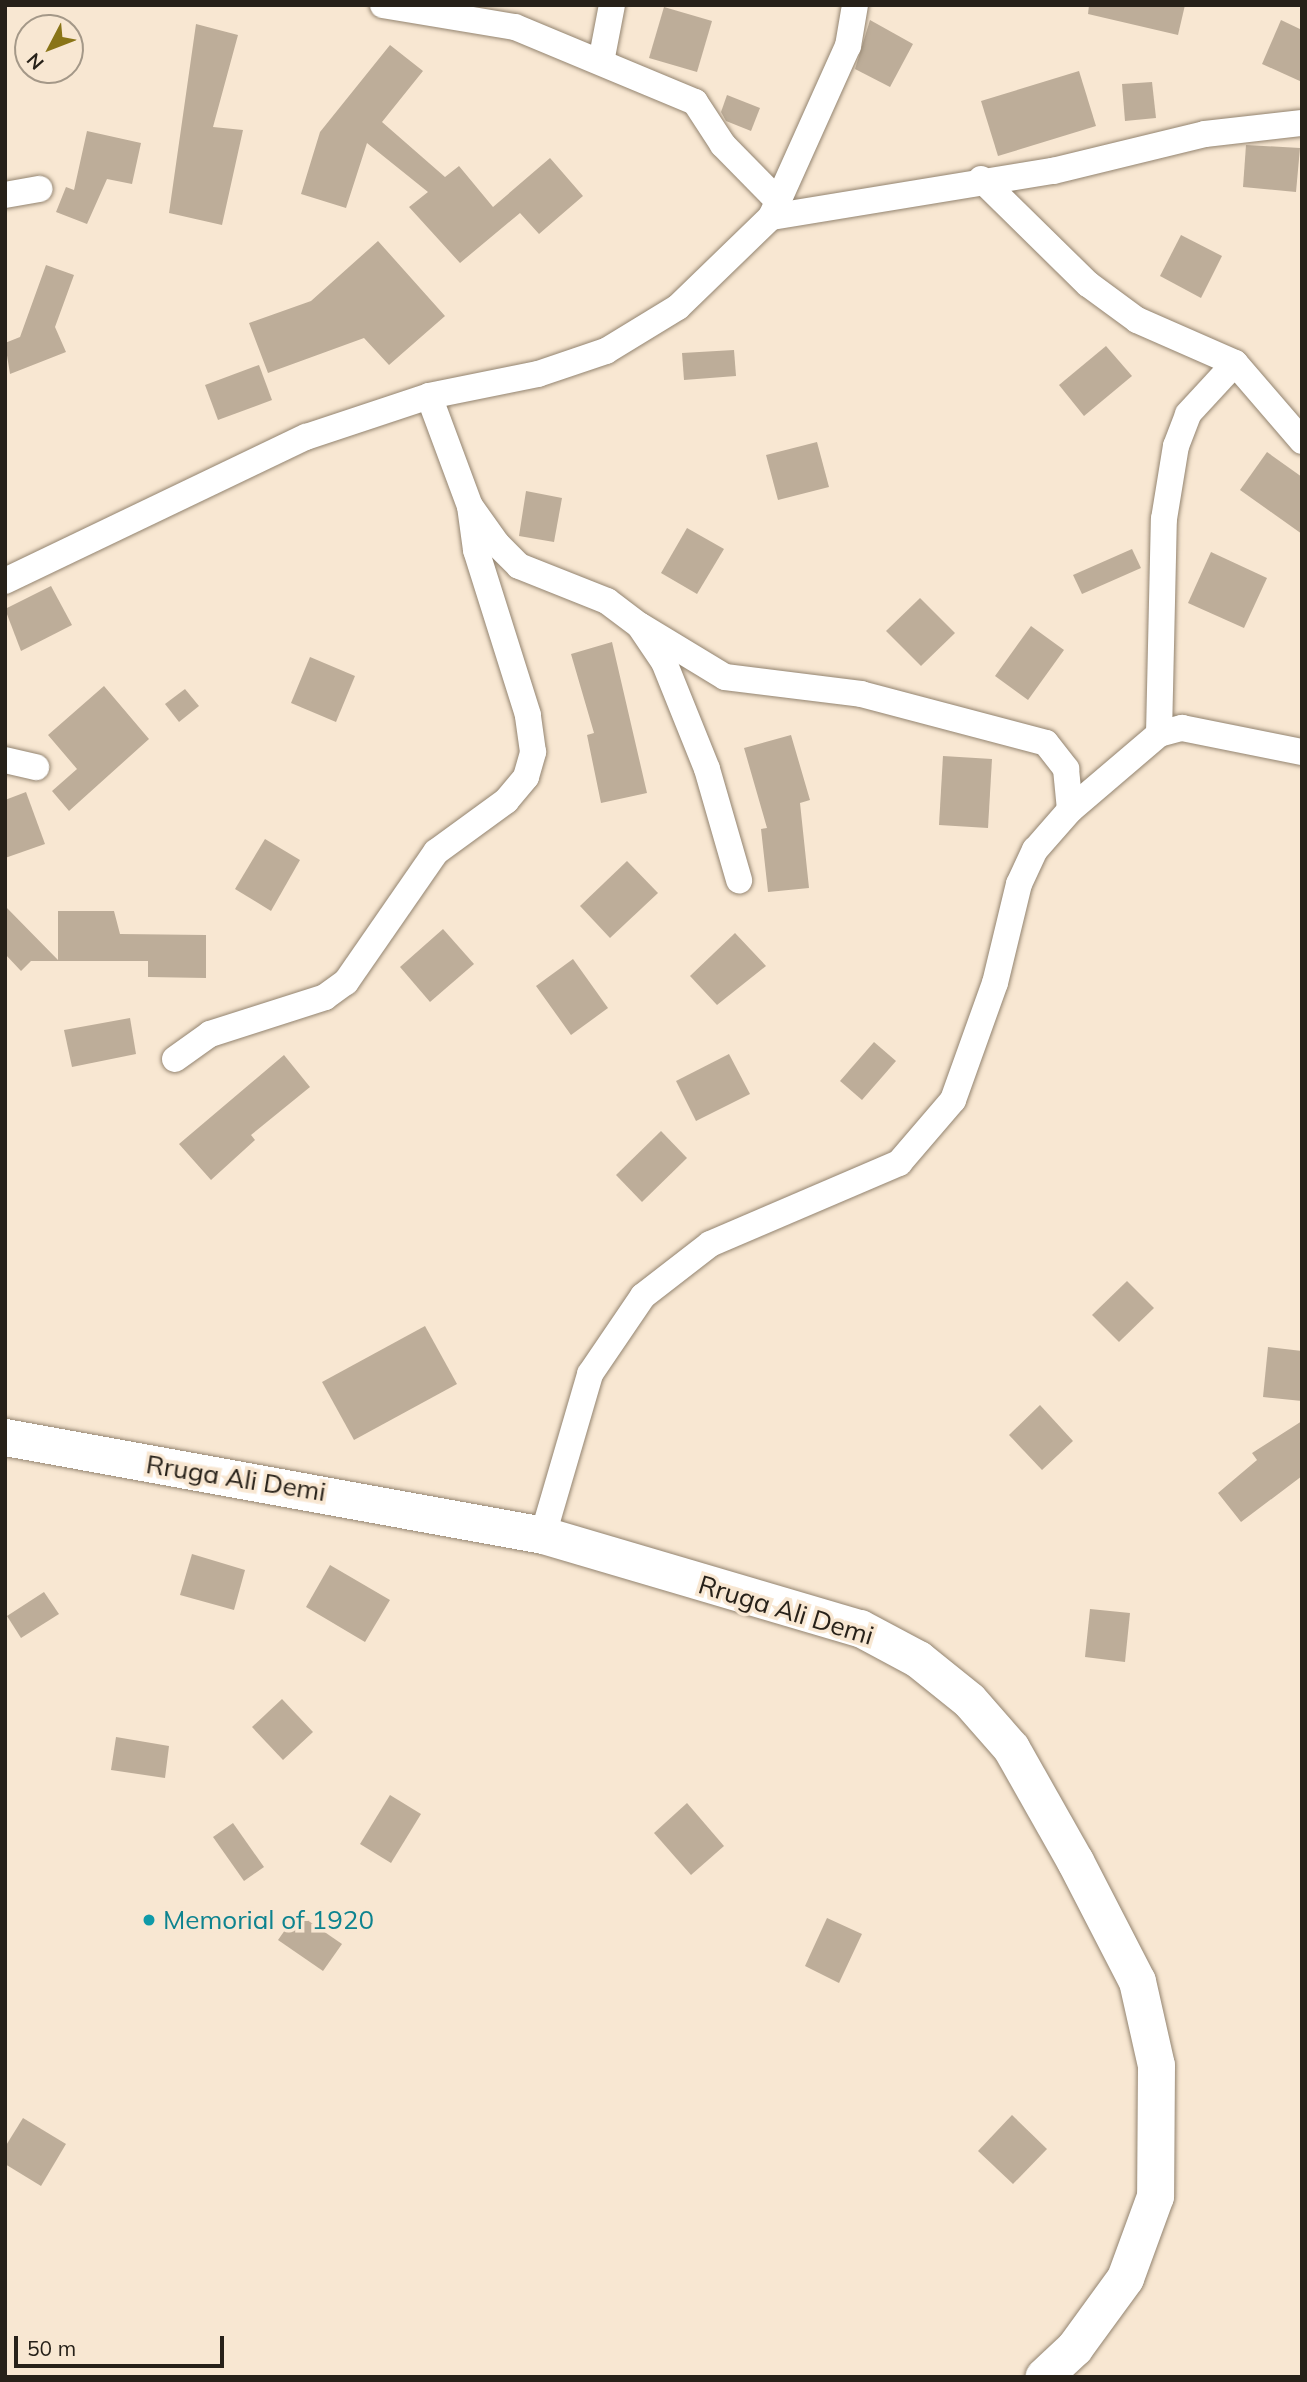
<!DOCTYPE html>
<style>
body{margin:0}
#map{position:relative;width:1307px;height:2382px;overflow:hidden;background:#f8e7d2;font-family:Mulish,sans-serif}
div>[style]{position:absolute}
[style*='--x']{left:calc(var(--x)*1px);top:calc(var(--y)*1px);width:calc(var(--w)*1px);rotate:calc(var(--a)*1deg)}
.building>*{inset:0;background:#bdad99}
.roads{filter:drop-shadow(0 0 2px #938470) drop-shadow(0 0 2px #938470)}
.minor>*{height:26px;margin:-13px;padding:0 13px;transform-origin:13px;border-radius:13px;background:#fff}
.secondary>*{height:37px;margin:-18.5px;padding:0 18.5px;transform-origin:18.5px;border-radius:18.5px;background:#fff}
.dots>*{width:19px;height:19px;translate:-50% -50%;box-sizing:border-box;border:4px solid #f8e7d2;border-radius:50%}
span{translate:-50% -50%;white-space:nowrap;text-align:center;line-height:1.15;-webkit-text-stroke:7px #f8e7d2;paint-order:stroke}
.street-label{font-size:26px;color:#272119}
.culture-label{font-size:26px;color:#0d838f}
.left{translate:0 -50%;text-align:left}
.frame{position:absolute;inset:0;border:7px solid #272119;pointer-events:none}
.north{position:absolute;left:14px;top:14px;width:70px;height:70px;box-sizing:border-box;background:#f8e7d2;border:2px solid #a49888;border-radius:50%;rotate:228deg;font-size:19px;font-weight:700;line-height:28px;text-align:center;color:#272119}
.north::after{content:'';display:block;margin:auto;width:24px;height:32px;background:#897417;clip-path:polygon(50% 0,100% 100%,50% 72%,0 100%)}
.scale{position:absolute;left:14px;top:2336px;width:210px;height:32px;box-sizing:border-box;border:4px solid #272119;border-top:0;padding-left:9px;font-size:21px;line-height:24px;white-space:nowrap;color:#272119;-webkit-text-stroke:5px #f8e7d2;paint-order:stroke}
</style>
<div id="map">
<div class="building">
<i style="clip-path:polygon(1089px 5px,1185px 5px,1178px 35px,1088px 14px)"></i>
<i style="clip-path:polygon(664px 7px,712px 21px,697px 72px,649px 58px)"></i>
<i style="clip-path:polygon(870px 20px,913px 44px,890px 87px,855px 69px)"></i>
<i style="clip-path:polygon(1281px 20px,1302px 30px,1302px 82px,1262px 64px)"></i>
<i style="clip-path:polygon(196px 24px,238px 35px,213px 127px,243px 130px,222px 225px,169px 213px)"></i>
<i style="clip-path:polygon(390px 45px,423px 71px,382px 122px,445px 177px,459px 166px,493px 207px,550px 158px,583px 196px,539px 234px,520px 213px,460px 263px,409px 207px,428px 192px,367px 143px,346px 208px,301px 194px,320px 132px)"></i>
<i style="clip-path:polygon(1079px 71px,1096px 126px,998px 156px,981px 101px)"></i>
<i style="clip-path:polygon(1152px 82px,1156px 118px,1125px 121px,1122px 84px)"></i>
<i style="clip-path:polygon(727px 95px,760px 108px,751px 131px,726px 121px,721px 112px)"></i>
<i style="clip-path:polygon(87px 131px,141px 143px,132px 184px,107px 179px,87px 224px,56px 212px,66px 187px,74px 190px)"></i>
<i style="clip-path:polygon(1246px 145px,1300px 148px,1296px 192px,1243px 187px)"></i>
<i style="clip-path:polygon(1181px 235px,1222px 256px,1201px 298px,1160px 276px)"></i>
<i style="clip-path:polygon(378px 241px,445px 316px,389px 365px,364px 338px,268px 373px,249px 323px,311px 301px)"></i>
<i style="clip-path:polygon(46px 265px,74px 275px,55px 327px,66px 352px,10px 374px,5px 343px,20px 337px)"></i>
<i style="clip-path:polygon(1106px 346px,1132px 376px,1084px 416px,1059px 385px)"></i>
<i style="clip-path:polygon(734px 350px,736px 376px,684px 380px,682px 353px)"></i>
<i style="clip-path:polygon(259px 365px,272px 400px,218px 420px,205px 385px)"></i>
<i style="clip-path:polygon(817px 442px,829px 487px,778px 500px,766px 455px)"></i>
<i style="clip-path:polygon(1267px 452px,1302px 477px,1302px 534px,1240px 490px)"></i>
<i style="clip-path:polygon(526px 491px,562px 498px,554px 542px,519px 536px)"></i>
<i style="clip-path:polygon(687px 528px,724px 549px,697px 594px,661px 573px)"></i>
<i style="clip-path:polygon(1132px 549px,1141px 568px,1082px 594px,1073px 575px)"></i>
<i style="clip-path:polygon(1211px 552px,1267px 578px,1244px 628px,1188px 603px)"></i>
<i style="clip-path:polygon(51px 586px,72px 625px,21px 651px,5px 609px)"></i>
<i style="clip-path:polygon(920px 598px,955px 633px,921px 666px,886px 631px)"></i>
<i style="clip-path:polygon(1031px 626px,1064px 650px,1028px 700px,995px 676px)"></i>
<i style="clip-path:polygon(612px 642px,647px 793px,601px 803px,587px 735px,594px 733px,571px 654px)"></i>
<i style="clip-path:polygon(310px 657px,355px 676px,336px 722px,291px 703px)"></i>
<i style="clip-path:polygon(104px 686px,149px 739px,69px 811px,52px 791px,77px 769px,48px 735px)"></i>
<i style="clip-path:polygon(185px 689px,199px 706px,179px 722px,165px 704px)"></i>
<i style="clip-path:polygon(791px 735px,810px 800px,800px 803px,809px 888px,768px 892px,761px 829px,767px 828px,744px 748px)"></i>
<i style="clip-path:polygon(943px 756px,992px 759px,988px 828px,939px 825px)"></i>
<i style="clip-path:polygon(26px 792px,45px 844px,5px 858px,5px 800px)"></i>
<i style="clip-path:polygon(265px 839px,300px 860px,271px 911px,235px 889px)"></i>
<i style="clip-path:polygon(627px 861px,658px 893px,610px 938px,580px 906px)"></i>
<i style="clip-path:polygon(5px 906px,58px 960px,58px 911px,114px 911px,120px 934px,206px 935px,206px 978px,148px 977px,148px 961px,31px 961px,21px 971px,5px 954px)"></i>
<i style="clip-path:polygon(443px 929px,474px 964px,430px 1002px,400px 967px)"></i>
<i style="clip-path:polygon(735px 933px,766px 966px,717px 1005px,690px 976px)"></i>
<i style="clip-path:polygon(573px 959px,608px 1008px,571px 1035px,536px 986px)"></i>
<i style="clip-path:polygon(130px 1018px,136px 1054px,72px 1067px,64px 1030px)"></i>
<i style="clip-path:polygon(874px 1042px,896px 1061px,862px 1100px,840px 1081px)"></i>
<i style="clip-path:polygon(729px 1054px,750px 1094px,696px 1121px,676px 1081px)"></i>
<i style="clip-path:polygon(284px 1055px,310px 1087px,251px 1135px,255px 1140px,211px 1180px,179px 1144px)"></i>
<i style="clip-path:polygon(661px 1131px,687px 1158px,642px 1202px,616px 1175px)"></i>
<i style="clip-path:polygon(1127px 1281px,1154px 1308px,1119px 1342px,1092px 1315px)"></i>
<i style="clip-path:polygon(425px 1326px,457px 1384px,354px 1440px,322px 1382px)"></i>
<i style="clip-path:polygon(1268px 1347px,1302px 1351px,1302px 1401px,1263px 1397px)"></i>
<i style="clip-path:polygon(1040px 1405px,1073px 1441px,1042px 1470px,1009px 1435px)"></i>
<i style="clip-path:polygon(1302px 1421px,1302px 1476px,1241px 1522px,1218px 1493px,1257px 1460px,1252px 1453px)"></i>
<i style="clip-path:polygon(192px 1554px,245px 1570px,234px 1610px,180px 1595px)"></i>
<i style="clip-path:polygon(330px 1565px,390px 1600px,365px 1642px,306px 1607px)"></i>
<i style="clip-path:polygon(44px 1592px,59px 1614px,21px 1638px,7px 1616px)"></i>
<i style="clip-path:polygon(1090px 1609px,1130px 1613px,1125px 1662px,1085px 1657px)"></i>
<i style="clip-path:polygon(282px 1699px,313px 1732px,283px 1760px,252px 1727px)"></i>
<i style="clip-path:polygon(116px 1737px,169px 1746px,165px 1778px,111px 1770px)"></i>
<i style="clip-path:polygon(390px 1795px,421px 1814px,391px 1863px,360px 1844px)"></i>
<i style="clip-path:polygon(687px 1803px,724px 1846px,691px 1875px,654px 1833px)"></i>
<i style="clip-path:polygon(233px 1823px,264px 1867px,244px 1881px,213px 1837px)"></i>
<i style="clip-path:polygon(297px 1913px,342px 1944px,323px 1971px,278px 1940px)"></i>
<i style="clip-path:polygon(827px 1918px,862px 1934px,839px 1983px,805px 1966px)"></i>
<i style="clip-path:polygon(1012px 2115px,1047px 2149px,1013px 2184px,978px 2151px)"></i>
<i style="clip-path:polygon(23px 2118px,66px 2144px,41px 2186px,5px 2164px,5px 2147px)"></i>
</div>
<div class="roads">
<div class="minor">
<i style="--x:383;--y:5;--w:134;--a:9.5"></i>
<i style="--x:515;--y:27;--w:195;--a:22.6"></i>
<i style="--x:695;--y:102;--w:51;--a:56.9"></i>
<i style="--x:723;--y:145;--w:77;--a:45.5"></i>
<i style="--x:601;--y:62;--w:58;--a:-79.1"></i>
<i style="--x:981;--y:179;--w:150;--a:44.5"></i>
<i style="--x:1088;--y:284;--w:61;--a:36.3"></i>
<i style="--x:1137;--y:320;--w:107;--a:23.7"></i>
<i style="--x:1235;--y:363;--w:103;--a:49.3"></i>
<i style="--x:5;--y:195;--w:35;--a:-10"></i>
<i style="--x:771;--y:217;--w:286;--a:-9.3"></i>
<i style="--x:1053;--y:171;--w:156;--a:-13.7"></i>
<i style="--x:1205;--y:134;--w:98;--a:-6.5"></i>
<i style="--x:429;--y:396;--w:117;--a:69.6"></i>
<i style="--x:470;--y:506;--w:47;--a:54.6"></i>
<i style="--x:497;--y:544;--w:31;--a:45"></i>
<i style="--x:519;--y:566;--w:95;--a:21.7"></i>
<i style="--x:607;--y:601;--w:40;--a:37"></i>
<i style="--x:639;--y:625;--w:45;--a:56"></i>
<i style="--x:664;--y:662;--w:115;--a:68.1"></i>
<i style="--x:707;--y:769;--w:116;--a:73.9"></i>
<i style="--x:5;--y:581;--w:334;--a:-25.6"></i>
<i style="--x:306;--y:437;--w:130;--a:-18.4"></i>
<i style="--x:429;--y:396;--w:111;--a:-11.4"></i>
<i style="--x:538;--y:374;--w:72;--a:-18.7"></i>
<i style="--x:606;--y:351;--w:84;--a:-31.4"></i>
<i style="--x:678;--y:307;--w:129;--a:-44.1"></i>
<i style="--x:771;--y:217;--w:188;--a:-65.8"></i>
<i style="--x:848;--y:46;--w:42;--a:-80.3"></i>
<i style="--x:641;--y:626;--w:98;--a:31.3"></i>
<i style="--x:725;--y:677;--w:137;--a:7.1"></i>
<i style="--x:861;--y:694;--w:191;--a:14.8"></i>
<i style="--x:1046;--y:743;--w:33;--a:52"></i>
<i style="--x:1066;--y:769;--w:41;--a:84.4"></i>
<i style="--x:1159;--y:734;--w:215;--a:-88.7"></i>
<i style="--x:1164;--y:519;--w:74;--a:-80.7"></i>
<i style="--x:1176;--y:446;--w:34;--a:-69"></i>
<i style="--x:1188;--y:414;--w:69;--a:-47.3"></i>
<i style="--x:5;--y:760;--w:32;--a:13"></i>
<i style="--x:175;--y:1059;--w:43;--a:-35.5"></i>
<i style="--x:210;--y:1034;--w:121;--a:-17.8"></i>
<i style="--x:325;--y:997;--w:26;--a:-36"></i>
<i style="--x:346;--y:982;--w:158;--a:-55.3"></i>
<i style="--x:436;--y:852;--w:87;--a:-36.1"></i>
<i style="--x:506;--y:801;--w:31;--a:-50"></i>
<i style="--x:526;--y:777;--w:26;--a:-74"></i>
<i style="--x:533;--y:752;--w:37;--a:-98"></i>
<i style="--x:528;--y:715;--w:173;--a:-107.5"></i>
<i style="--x:476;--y:550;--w:44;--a:-97.8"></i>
<i style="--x:543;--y:1535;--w:168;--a:-73.7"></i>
<i style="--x:590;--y:1374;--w:94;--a:-55.8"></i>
<i style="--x:643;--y:1296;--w:85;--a:-37.8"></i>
<i style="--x:710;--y:1244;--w:206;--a:-23.2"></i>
<i style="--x:899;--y:1163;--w:83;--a:-49.4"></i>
<i style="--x:953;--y:1100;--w:124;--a:-70.3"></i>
<i style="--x:995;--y:983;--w:102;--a:-76.4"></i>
<i style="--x:1019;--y:884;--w:38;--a:-65"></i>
<i style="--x:1035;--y:850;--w:53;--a:-48.8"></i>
<i style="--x:1070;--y:810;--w:117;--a:-40.5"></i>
<i style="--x:1159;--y:734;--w:24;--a:-15"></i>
<i style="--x:1182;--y:728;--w:122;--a:11.3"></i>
</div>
<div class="secondary">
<i style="--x:5;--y:1437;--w:547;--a:10.32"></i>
<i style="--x:543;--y:1535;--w:330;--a:16.4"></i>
<i style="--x:860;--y:1628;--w:66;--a:28.1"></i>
<i style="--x:918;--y:1659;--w:65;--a:38.8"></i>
<i style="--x:969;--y:1700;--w:64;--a:48.8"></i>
<i style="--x:1011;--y:1748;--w:130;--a:60.5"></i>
<i style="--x:1075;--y:1861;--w:135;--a:62.7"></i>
<i style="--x:1137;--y:1981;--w:86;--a:77.3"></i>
<i style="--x:1156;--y:2065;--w:131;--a:90.4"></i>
<i style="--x:1155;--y:2196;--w:87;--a:110.1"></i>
<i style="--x:1125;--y:2278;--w:87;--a:126.1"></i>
<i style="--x:1074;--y:2348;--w:42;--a:136.9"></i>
</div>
</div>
<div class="dots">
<i style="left:149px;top:1920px;background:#0f9aa8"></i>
</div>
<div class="street-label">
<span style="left:236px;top:1478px;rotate:9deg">Rruga Ali Demi</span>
<span style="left:786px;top:1610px;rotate:17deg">Rruga Ali Demi</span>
</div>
<div class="culture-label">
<span class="left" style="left:163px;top:1920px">Memorial of 1920</span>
</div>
<div class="frame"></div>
<div class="north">N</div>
<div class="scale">50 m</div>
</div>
